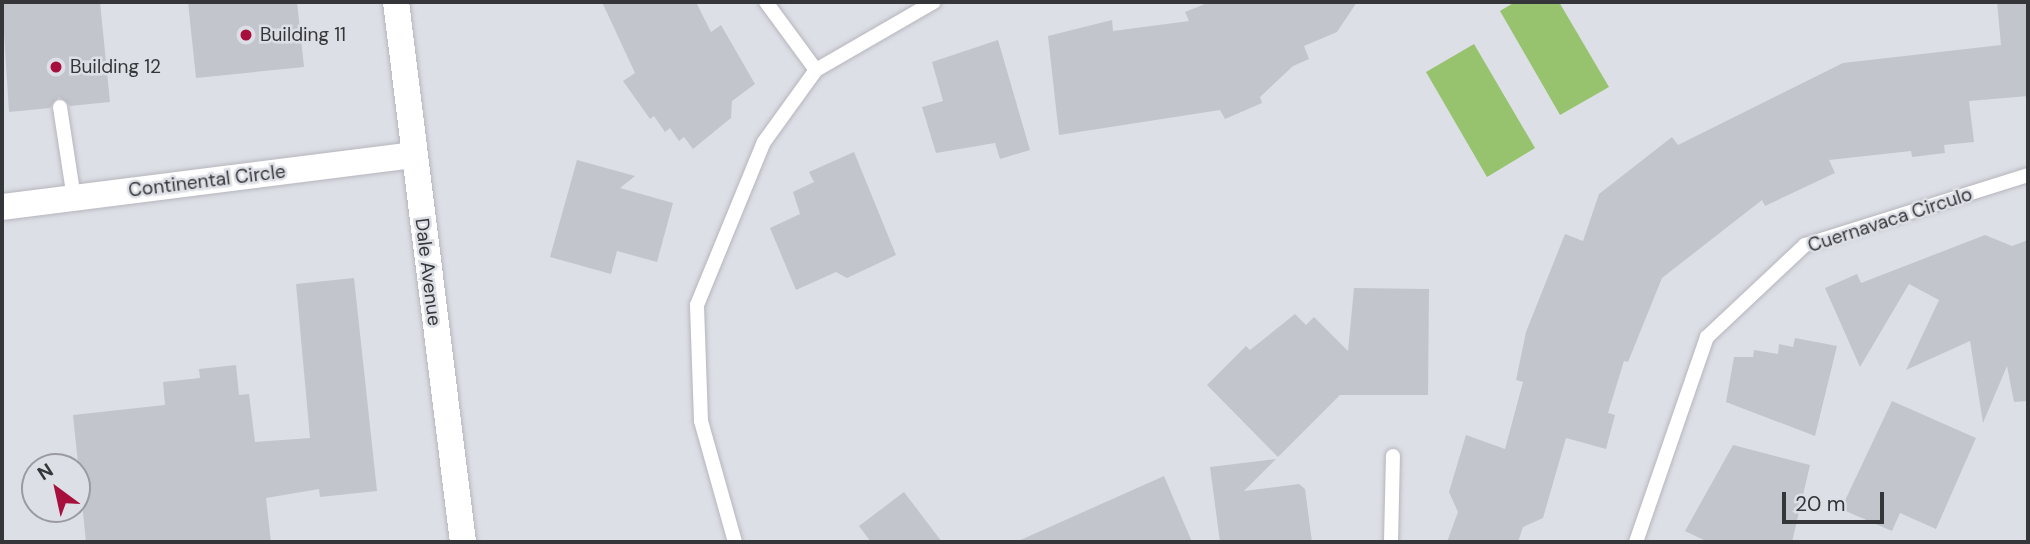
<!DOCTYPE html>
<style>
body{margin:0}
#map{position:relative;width:2030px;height:544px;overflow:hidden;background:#dddfe6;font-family:"DM Sans",sans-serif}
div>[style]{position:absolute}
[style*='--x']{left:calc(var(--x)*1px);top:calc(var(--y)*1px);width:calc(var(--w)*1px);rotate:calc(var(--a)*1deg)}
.green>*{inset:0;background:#97c36f}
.building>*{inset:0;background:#c3c5cc}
.roads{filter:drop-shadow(0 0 2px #b5b6bd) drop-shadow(0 0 2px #b5b6bd)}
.lane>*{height:14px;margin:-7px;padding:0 7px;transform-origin:7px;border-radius:7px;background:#fff}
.street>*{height:26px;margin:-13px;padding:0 13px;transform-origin:13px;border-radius:13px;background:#fff}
.dots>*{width:19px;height:19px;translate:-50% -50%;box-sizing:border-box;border:4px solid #dddfe6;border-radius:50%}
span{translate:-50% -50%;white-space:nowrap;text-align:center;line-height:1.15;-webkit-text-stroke:5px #dddfe6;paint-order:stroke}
.poi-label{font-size:19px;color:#353639}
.left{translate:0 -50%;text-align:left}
.street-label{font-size:19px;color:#353639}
.frame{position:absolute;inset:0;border:4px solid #353639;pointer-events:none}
.north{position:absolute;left:21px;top:453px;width:70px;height:70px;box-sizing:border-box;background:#dddfe6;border:2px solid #9a9ba1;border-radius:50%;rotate:327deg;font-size:19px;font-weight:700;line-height:28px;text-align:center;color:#353639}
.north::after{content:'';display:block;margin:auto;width:24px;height:32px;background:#a70f3d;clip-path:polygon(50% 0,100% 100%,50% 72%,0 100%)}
.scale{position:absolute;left:1782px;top:492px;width:102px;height:32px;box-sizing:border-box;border:4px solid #353639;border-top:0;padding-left:9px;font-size:21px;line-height:24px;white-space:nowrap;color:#353639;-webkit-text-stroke:5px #dddfe6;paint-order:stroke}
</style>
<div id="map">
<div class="green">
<i style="clip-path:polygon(1515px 2px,1559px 2px,1609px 87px,1560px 115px,1500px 11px)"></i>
<i style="clip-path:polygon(1474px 44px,1535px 148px,1487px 177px,1426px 72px)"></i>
</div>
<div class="building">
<i style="clip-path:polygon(2px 2px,100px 2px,110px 102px,70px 106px,59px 97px,50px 108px,9px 112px)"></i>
<i style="clip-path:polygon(188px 2px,297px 2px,304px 67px,196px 78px)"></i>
<i style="clip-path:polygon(602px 2px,696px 2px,711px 32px,721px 25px,755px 84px,732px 101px,731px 118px,693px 149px,684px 137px,679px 141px,670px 128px,665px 132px,654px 116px,650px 119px,623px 81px,635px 73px)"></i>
<i style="clip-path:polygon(1210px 2px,1357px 2px,1337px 32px,1304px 46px,1309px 59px,1293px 66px,1260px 97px,1262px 103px,1225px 119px,1220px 110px,1059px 135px,1048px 36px,1112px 20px,1113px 31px,1189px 21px,1185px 12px)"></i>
<i style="clip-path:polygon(1997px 2px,2028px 2px,2028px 96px,1969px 101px,1974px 142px,1944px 145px,1945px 153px,1912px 157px,1911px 151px,1829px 160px,1835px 173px,1765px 206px,1762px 200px,1662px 278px,1628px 362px,1624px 361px,1608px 413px,1615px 415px,1606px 449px,1566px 438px,1543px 518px,1523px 527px,1518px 542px,1447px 542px,1458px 512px,1449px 492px,1466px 435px,1505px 449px,1523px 382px,1516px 380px,1526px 332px,1565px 234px,1583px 241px,1599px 194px,1672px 137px,1678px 145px,1843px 63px,2001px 45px)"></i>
<i style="clip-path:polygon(998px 40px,1030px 150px,1000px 159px,995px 143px,936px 153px,922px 107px,943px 101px,932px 62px)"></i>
<i style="clip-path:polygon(854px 152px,896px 255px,847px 278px,836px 272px,796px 290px,770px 228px,800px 214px,793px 192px,814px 182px,809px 172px)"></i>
<i style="clip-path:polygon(577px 160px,635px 176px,620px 188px,673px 203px,657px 262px,617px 251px,611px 274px,550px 257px)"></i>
<i style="clip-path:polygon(1985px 235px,2012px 246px,2028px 240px,2028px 401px,2014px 402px,2007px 366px,1983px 423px,1970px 341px,1906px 370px,1939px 300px,1909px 284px,1860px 367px,1825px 288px,1857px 274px,1861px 283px)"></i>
<i style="clip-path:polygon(354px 278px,377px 491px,320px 497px,319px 489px,266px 498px,271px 542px,86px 542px,73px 415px,165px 405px,163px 382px,200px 378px,199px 369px,236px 365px,239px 395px,249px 394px,255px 442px,310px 438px,296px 284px)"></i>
<i style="clip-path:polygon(1354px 288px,1429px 289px,1428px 395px,1340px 395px,1278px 457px,1207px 385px,1246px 346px,1250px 350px,1295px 314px,1306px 325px,1314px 317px,1348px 351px)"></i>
<i style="clip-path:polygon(1795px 338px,1837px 346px,1815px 436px,1726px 402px,1734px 357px,1753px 357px,1754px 350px,1778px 354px,1779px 344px,1793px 347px)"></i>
<i style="clip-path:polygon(1892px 401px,1976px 438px,1936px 529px,1900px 513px,1892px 531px,1841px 509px)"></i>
<i style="clip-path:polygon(1733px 445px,1810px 465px,1792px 542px,1708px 542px,1685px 531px)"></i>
<i style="clip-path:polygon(1276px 459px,1244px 491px,1299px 484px,1305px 489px,1312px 542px,1220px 542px,1210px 467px)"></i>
<i style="clip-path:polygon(1164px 476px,1192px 542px,1016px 542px)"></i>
<i style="clip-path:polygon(904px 492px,942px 542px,871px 542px,859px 526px)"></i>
</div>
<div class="roads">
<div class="lane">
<i style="--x:766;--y:2;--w:84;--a:53.7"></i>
<i style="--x:60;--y:107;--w:92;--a:81.3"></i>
<i style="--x:735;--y:542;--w:126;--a:-105.7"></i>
<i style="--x:701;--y:421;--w:116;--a:-92"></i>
<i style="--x:697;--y:305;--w:176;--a:-67.7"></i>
<i style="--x:764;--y:142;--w:89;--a:-54.2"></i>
<i style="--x:816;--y:70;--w:136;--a:-30"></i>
<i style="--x:1391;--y:542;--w:86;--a:-88.7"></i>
<i style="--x:1636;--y:542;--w:217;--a:-70.9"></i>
<i style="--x:1707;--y:337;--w:134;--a:-43.2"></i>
<i style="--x:1805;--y:245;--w:234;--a:-17.4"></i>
</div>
<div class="street">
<i style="--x:396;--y:2;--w:544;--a:82.93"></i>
<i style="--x:2;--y:207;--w:413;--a:-7.2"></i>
</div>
</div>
<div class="dots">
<i style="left:246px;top:35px;background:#a70f3d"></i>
<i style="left:56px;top:67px;background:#a70f3d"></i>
</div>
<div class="poi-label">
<span class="left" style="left:260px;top:35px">Building 11</span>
<span class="left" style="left:70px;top:67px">Building 12</span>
</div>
<div class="street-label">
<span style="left:207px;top:181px;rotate:-7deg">Continental Circle</span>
<span style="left:1890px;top:220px;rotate:-18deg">Cuernavaca Circulo</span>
<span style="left:428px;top:272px;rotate:83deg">Dale Avenue</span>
</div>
<div class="frame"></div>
<div class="north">N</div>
<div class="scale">20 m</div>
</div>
